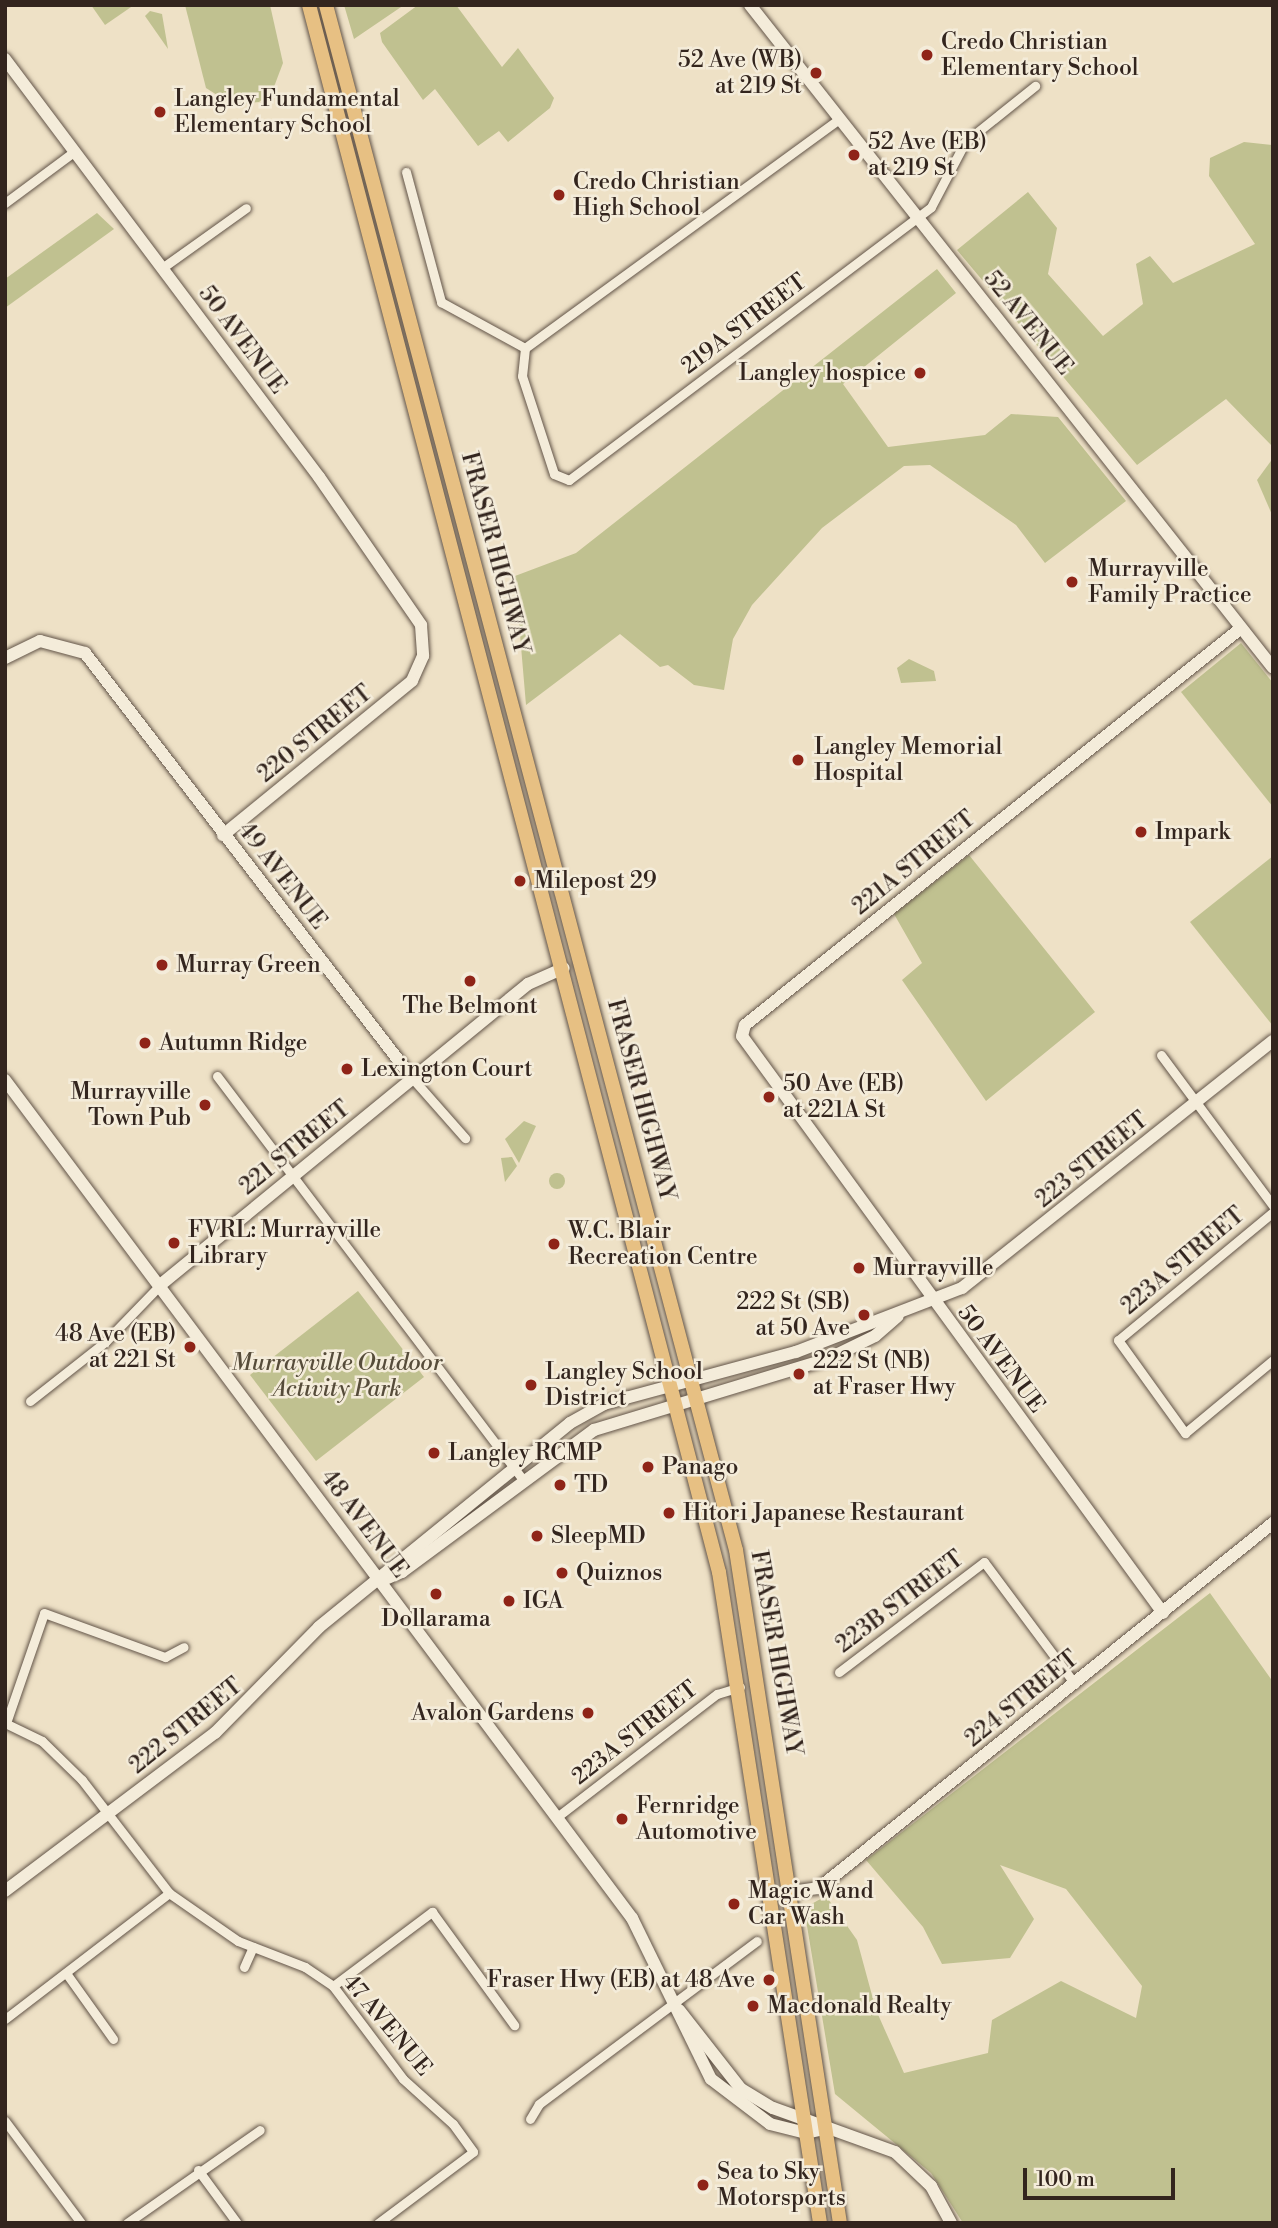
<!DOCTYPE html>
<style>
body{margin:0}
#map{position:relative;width:1278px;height:2228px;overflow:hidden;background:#eee1c6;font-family:"Libre Bodoni",serif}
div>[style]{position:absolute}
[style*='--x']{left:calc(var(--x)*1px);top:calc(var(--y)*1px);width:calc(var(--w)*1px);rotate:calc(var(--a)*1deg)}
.green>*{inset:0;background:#c0c190}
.round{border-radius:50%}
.roads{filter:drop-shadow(0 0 2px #625448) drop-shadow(0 0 2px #625448)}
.street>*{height:9px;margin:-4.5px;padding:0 4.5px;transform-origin:4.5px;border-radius:4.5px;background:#f4ecda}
.secondary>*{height:12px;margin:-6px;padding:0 6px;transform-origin:6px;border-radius:6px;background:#f4ecda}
.primary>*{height:14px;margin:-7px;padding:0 7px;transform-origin:7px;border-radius:7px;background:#e7c083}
.dots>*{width:19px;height:19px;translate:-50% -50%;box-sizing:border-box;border:4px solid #f4ecda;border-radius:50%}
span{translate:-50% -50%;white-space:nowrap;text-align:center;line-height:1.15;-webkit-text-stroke:5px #f4ecda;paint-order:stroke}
.poi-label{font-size:23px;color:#33251e}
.left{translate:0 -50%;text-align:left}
.right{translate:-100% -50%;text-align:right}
.street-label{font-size:23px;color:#33251e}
.park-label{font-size:23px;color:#564c3a;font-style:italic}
.frame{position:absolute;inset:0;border:7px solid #33251e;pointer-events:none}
.scale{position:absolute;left:1023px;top:2168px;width:152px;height:32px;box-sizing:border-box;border:4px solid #33251e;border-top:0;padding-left:9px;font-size:21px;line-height:24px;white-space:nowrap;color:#33251e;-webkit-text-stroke:5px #f4ecda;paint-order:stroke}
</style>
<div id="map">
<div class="green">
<i style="clip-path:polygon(91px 5px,134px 5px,105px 25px)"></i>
<i style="clip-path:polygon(185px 5px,270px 5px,283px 63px,272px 92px,259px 102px,233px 105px,206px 88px)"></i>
<i style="clip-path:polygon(344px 5px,370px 6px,404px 5px,354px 39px)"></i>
<i style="clip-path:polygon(418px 5px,456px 5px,502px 67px,518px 48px,554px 98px,550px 108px,508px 142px,499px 131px,478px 146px,435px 89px,423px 100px,382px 42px,380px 33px)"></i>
<i style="clip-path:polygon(150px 11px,162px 14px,168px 49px,145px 16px)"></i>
<i style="clip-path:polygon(1244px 142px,1273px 145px,1273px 447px,1226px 399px,1137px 465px,957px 250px,1028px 192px,1057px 228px,1048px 274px,1103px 336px,1143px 304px,1136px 264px,1150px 256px,1173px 283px,1255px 244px,1209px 176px,1210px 158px)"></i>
<i style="clip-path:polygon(97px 213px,114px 229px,5px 308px,5px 279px)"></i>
<i style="clip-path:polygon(937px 269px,956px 293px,843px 384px,888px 447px,985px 435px,1011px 414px,1058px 417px,1126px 501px,1045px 563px,1016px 525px,930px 465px,904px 466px,822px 528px,752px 605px,733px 639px,724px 690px,694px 685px,668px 665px,660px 667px,620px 634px,526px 705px,515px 576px,576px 553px)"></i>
<i style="clip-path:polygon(1273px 458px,1273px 517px,1257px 480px)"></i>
<i style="clip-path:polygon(1241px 643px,1273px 683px,1273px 807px,1181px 692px)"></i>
<i style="clip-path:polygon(909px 659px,934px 671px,936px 681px,901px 683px,897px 668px)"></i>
<i style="clip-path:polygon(969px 855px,1095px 1012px,986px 1101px,902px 980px,922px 963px,894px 914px)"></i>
<i style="clip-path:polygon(1273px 856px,1273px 1026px,1190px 922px)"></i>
<i style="clip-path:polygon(524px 1121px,536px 1126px,519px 1163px,505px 1139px)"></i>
<i style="clip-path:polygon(512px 1157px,517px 1166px,505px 1182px,501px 1158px)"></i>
<i class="round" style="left:549px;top:1173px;width:16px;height:16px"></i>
<i style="clip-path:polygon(358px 1291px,424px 1377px,316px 1461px,250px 1375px)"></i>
<i style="clip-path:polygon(1210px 1593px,1273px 1682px,1273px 2223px,963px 2223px,931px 2173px,835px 2094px,804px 1908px,826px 1896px,857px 1940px,876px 2010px,904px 2073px,988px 2053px,992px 2020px,1061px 1981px,1136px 2018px,1142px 1986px,1066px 1889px,1000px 1865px,1034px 1919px,1010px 1958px,942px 1964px,923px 1927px,866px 1860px)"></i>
</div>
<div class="roads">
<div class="street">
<i style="--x:406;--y:172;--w:135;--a:74.9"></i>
<i style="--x:441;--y:302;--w:96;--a:28.7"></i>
<i style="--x:5;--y:203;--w:87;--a:-36.6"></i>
<i style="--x:162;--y:268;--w:103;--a:-35.5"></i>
<i style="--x:525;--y:348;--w:28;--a:96"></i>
<i style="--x:522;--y:376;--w:103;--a:71.9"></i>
<i style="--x:554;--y:474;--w:16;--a:22"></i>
<i style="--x:569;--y:480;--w:453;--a:-37"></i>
<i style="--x:931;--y:207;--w:73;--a:-62.4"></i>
<i style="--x:965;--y:142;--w:90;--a:-38.7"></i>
<i style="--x:525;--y:348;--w:389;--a:-36.1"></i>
<i style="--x:1161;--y:1055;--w:188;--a:53.4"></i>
<i style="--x:217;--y:1076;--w:508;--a:52.84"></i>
<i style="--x:413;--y:1079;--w:79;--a:48.6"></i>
<i style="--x:1273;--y:1212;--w:201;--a:140.4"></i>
<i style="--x:1118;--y:1340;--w:115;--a:54.2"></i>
<i style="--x:1185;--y:1433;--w:114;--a:-39.7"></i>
<i style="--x:30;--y:1401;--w:95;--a:-38.2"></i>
<i style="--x:105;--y:1342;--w:78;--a:-46"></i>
<i style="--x:839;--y:1672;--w:182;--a:-37.2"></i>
<i style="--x:984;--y:1562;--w:152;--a:53.3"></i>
<i style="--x:5;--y:1723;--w:41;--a:25.9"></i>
<i style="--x:42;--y:1741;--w:56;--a:44.3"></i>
<i style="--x:82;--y:1780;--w:143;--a:52.4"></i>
<i style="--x:169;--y:1893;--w:84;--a:34.8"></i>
<i style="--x:238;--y:1941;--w:72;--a:21.2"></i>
<i style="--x:305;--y:1967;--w:34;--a:34"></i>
<i style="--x:333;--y:1986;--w:116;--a:53"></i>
<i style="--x:403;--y:2079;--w:67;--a:42"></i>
<i style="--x:453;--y:2124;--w:34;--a:54"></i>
<i style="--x:473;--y:2152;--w:119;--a:143.2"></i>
<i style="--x:6;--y:1723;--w:116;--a:-70.9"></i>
<i style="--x:44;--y:1613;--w:129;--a:20"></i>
<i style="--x:165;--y:1657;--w:21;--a:-28"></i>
<i style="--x:557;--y:1817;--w:202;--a:-37.6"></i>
<i style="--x:717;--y:1694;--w:24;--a:-17"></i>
<i style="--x:244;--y:1967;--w:22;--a:-66"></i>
<i style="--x:66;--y:1973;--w:81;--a:54.5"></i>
<i style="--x:333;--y:1986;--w:124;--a:-36.8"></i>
<i style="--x:432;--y:1912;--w:140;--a:54"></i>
<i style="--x:5;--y:2019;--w:207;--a:-37.5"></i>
<i style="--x:530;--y:2119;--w:17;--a:-59"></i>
<i style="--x:539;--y:2104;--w:272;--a:-36.8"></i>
<i style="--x:5;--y:2121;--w:127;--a:53.3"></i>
<i style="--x:198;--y:2170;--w:66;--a:53.7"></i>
<i style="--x:127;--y:2223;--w:162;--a:-35"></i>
</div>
<div class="secondary">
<i style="--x:750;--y:5;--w:844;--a:51.73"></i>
<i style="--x:5;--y:59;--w:523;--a:53.09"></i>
<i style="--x:319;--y:477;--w:180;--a:55.4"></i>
<i style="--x:421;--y:625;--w:31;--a:86"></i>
<i style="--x:423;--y:656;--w:27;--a:114"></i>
<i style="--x:412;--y:681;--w:244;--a:140.8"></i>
<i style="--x:5;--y:658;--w:39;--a:-26"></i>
<i style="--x:40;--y:641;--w:47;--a:14.9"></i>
<i style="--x:85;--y:653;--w:538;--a:52.41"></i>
<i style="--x:5;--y:1080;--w:1047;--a:53.2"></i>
<i style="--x:632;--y:1918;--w:179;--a:63.9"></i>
<i style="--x:711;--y:2079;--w:74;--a:37.3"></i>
<i style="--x:770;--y:2124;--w:37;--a:14"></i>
<i style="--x:806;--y:2133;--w:22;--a:-13"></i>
<i style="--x:159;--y:1286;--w:477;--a:-39.3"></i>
<i style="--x:528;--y:984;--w:39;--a:-24"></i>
<i style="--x:383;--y:1580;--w:21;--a:-23"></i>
<i style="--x:402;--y:1572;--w:239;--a:-36.5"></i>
<i style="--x:594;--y:1430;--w:245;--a:-16.9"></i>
<i style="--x:828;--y:1359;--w:52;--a:-26.1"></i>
<i style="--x:875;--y:1336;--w:30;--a:-41"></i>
<i style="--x:1163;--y:1613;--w:714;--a:-126.12"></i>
<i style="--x:742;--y:1036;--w:11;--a:-75"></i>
<i style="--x:745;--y:1025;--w:635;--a:-38.67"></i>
<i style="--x:5;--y:1891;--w:263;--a:-37"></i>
<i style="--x:215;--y:1733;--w:148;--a:-45.5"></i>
<i style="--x:319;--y:1627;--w:323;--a:-39.1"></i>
<i style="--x:570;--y:1423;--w:39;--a:-29"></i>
<i style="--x:604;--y:1404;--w:199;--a:-15.2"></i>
<i style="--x:796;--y:1352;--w:178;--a:-21.1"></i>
<i style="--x:962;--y:1288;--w:397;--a:-38.5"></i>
<i style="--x:790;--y:1892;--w:29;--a:-8"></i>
<i style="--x:819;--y:1888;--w:583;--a:-38.8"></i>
<i style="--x:679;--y:2010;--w:100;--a:51.9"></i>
<i style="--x:741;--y:2089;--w:37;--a:31"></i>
<i style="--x:773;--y:2108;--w:130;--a:19.8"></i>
<i style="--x:895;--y:2152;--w:50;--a:43.4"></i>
<i style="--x:931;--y:2186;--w:42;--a:61.6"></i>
</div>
<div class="primary">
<i style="--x:309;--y:5;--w:1620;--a:75.34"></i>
<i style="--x:719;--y:1572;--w:659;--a:81.18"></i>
<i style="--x:326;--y:5;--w:1598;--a:75.14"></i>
<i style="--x:736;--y:1550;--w:681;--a:81.22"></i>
</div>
</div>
<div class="dots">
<i style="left:927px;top:55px;background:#8f2418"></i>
<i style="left:816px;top:73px;background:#8f2418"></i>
<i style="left:160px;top:112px;background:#8f2418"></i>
<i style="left:854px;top:155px;background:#8f2418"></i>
<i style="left:559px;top:195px;background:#8f2418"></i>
<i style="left:920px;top:373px;background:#8f2418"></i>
<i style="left:1072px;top:582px;background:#8f2418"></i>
<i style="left:798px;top:760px;background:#8f2418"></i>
<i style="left:1141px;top:832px;background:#8f2418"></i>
<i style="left:520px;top:881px;background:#8f2418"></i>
<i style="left:162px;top:965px;background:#8f2418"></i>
<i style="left:470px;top:981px;background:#8f2418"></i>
<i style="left:145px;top:1043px;background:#8f2418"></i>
<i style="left:347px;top:1069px;background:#8f2418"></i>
<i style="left:769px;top:1097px;background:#8f2418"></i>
<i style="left:205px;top:1105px;background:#8f2418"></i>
<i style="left:174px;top:1243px;background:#8f2418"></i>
<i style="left:554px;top:1244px;background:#8f2418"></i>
<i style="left:859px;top:1268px;background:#8f2418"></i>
<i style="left:864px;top:1315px;background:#8f2418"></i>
<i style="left:190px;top:1347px;background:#8f2418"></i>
<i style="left:799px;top:1374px;background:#8f2418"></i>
<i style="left:531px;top:1385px;background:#8f2418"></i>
<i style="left:434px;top:1453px;background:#8f2418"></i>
<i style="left:648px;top:1467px;background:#8f2418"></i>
<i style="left:560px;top:1485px;background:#8f2418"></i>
<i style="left:669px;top:1513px;background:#8f2418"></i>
<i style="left:537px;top:1536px;background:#8f2418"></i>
<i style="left:562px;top:1573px;background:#8f2418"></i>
<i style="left:436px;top:1594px;background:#8f2418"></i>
<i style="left:509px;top:1601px;background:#8f2418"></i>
<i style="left:588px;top:1713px;background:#8f2418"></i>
<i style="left:622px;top:1819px;background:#8f2418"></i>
<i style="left:734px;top:1904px;background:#8f2418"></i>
<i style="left:769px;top:1980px;background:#8f2418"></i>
<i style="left:753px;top:2006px;background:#8f2418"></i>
<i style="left:703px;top:2185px;background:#8f2418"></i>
</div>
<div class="poi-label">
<span class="left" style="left:941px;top:55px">Credo Christian<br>Elementary School</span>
<span class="right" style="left:802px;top:73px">52 Ave (WB)<br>at 219 St</span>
<span class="left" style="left:174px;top:112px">Langley Fundamental<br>Elementary School</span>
<span class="left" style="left:868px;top:155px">52 Ave (EB)<br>at 219 St</span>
<span class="left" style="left:573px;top:195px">Credo Christian<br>High School</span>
<span class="right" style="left:906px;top:373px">Langley hospice</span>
<span class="left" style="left:1088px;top:582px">Murrayville<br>Family Practice</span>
<span class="left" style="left:814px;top:760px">Langley Memorial<br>Hospital</span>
<span class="left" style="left:1155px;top:832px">Impark</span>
<span class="left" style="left:534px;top:881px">Milepost 29</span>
<span class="left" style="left:176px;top:965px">Murray Green</span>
<span style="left:470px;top:1006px">The Belmont</span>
<span class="left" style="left:159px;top:1043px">Autumn Ridge</span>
<span class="left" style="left:361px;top:1069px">Lexington Court</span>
<span class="left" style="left:783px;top:1097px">50 Ave (EB)<br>at 221A St</span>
<span class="right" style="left:191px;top:1105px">Murrayville<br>Town Pub</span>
<span class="left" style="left:188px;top:1243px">FVRL: Murrayville<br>Library</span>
<span class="left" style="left:568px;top:1244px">W.C. Blair<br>Recreation Centre</span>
<span class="left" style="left:873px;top:1268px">Murrayville</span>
<span class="right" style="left:850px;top:1315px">222 St (SB)<br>at 50 Ave</span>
<span class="right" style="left:176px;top:1347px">48 Ave (EB)<br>at 221 St</span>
<span class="left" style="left:813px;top:1374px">222 St (NB)<br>at Fraser Hwy</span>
<span class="left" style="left:545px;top:1385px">Langley School<br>District</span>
<span class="left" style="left:448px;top:1453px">Langley RCMP</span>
<span class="left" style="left:662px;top:1467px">Panago</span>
<span class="left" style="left:574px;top:1485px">TD</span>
<span class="left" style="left:683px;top:1513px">Hitori Japanese Restaurant</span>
<span class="left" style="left:551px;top:1536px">SleepMD</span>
<span class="left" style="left:576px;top:1573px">Quiznos</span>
<span class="left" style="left:523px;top:1601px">IGA</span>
<span style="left:436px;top:1619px">Dollarama</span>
<span class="right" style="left:574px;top:1713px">Avalon Gardens</span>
<span class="left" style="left:636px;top:1819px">Fernridge<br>Automotive</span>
<span class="left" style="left:748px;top:1904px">Magic Wand<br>Car Wash</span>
<span class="right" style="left:755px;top:1980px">Fraser Hwy (EB) at 48 Ave</span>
<span class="left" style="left:767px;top:2006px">Macdonald Realty</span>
<span class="left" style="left:717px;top:2185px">Sea to Sky<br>Motorsports</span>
</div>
<div class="street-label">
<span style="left:1028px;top:323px;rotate:51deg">52 AVENUE</span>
<span style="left:744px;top:324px;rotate:-37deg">219A STREET</span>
<span style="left:242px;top:340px;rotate:53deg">50 AVENUE</span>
<span style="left:495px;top:553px;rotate:75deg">FRASER HIGHWAY</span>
<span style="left:315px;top:734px;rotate:-39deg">220 STREET</span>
<span style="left:914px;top:863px;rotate:-39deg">221A STREET</span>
<span style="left:282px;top:876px;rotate:52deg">49 AVENUE</span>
<span style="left:641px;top:1100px;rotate:75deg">FRASER HIGHWAY</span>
<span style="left:295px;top:1148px;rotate:-39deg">221 STREET</span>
<span style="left:1092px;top:1160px;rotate:-39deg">223 STREET</span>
<span style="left:1183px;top:1261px;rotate:-40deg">223A STREET</span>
<span style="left:1001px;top:1359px;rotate:53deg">50 AVENUE</span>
<span style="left:364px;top:1524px;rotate:53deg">48 AVENUE</span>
<span style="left:900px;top:1602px;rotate:-37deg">223B STREET</span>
<span style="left:776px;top:1653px;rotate:80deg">FRASER HIGHWAY</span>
<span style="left:1022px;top:1699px;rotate:-39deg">224 STREET</span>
<span style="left:186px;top:1726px;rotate:-39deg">222 STREET</span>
<span style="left:635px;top:1733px;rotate:-38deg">223A STREET</span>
<span style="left:387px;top:2025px;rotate:50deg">47 AVENUE</span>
</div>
<div class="park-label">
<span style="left:337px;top:1376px">Murrayville Outdoor<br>Activity Park</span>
</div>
<div class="frame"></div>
<div class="scale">100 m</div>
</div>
